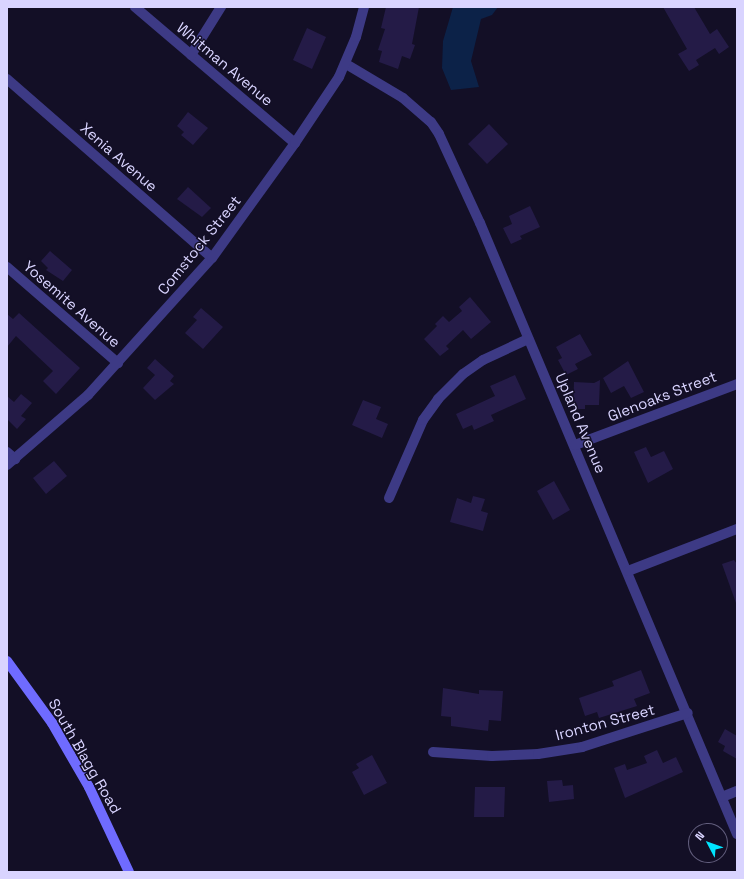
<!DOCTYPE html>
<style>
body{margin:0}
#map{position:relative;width:744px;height:879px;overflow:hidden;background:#130f26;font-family:"Space Grotesk",sans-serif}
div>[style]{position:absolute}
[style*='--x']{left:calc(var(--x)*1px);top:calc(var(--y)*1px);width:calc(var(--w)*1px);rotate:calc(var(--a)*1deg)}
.water>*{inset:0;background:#0c2248}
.building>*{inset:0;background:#241b47}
.street>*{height:10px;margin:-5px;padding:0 5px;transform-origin:5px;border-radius:5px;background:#3d3a85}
.secondary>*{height:10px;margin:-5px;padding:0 5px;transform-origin:5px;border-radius:5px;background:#6f6bff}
span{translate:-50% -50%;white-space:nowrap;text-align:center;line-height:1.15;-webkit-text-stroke:3px #130f26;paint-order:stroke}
.street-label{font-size:15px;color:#d9d4ff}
.frame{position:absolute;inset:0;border:8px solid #d9d4ff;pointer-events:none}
.north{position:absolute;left:688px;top:823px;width:40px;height:40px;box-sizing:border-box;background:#130f26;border:1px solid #625e7d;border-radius:50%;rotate:311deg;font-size:11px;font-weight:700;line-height:16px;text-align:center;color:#d9d4ff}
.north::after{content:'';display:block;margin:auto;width:14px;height:18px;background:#00e5ff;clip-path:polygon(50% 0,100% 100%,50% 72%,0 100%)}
</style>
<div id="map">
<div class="water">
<i style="clip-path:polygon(453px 7px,498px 7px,492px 15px,481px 19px,471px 61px,479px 87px,451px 90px,442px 68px,443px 41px)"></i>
</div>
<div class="building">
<i style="clip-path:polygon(386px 7px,419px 7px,412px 44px,415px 45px,410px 59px,402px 56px,398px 69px,379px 62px,382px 51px,378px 50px,385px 29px,381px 28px)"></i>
<i style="clip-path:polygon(663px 7px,694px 7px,710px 34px,717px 29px,729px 47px,719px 54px,715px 48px,696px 60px,699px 65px,689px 71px,678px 54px,687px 49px)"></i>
<i style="clip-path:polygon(307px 28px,326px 37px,312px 69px,293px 60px)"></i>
<i style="clip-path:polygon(188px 112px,208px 128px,193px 145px,181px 135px,184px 132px,177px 126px)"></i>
<i style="clip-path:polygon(489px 124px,508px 144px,487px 164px,468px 144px)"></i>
<i style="clip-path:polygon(188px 187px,211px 208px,202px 217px,177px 199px)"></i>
<i style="clip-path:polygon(530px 206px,540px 227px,520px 236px,522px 239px,511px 244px,503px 228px,512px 224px,509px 216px)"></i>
<i style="clip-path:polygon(50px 251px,72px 270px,63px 281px,46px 270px,48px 268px,41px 261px)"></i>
<i style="clip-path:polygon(470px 297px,491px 322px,471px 339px,463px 330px,446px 346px,449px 349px,440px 356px,424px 339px,437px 326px,435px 324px,443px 316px,449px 322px,462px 311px,459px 307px)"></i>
<i style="clip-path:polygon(201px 308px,223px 327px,203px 349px,185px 333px,197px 320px,193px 317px)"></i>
<i style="clip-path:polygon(19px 313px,80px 368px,56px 394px,43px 381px,53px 371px,16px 336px,7px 347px,7px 314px,13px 319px)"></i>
<i style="clip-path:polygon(580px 334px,592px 355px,575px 364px,578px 369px,566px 375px,558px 360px,562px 358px,556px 347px)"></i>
<i style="clip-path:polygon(155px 359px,174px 376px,170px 381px,174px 384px,155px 400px,143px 388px,155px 375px,147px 368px)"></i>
<i style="clip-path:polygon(628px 361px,644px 392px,631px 398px,624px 386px,611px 393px,603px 378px)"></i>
<i style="clip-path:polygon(515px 375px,526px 399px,491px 415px,494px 421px,474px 430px,472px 425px,463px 429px,456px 414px,495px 396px,490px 386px)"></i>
<i style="clip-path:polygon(600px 380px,599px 405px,585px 405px,585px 409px,573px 409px,574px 382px,594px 383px)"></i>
<i style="clip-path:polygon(21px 394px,32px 403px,21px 416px,26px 419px,17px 429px,7px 419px,7px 396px,14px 402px)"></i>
<i style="clip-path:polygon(363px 400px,381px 407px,376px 419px,388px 424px,382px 438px,352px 425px)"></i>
<i style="clip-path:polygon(646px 447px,651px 457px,664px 451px,673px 469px,648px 483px,634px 452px)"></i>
<i style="clip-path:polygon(54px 461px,67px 476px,46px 494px,33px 478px)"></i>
<i style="clip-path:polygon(554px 481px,570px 510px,553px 520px,537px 491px)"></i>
<i style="clip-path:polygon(473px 496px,485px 499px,481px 511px,488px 513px,483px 531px,450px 522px,457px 498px,471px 503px)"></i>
<i style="clip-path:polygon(734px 560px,737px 564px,736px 603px,722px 564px)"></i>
<i style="clip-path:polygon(641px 670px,650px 693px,634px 699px,637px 706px,599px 718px,597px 712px,585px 716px,579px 698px,614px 686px,612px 681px)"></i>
<i style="clip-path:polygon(443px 688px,479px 694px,479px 690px,503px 691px,501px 721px,489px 720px,488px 731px,451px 726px,451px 717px,441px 716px)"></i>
<i style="clip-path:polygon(725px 729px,737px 736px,737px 759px,723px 751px,725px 746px,718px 742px)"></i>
<i style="clip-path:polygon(657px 750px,663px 763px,676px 757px,683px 772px,625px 798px,614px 768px,625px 764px,627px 770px,647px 763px,644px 756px)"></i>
<i style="clip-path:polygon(372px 755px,387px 783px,364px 795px,352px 772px,359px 768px,356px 764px)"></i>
<i style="clip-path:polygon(562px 780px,563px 786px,573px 785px,574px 799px,549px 802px,547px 781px)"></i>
<i style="clip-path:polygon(475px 787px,505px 787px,504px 817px,474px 817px)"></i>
</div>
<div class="street">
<i style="--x:135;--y:7;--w:210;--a:40.4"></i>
<i style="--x:191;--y:55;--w:57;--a:-58"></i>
<i style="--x:346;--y:64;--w:66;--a:30.8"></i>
<i style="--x:403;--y:98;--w:37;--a:41"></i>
<i style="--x:431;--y:122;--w:14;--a:56"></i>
<i style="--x:439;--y:134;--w:98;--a:65.3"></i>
<i style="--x:480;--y:223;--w:663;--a:67.19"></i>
<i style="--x:7;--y:79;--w:272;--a:41.1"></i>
<i style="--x:7;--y:267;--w:147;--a:40.9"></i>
<i style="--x:575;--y:445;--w:173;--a:-20.6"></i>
<i style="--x:7;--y:452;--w:11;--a:41"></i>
<i style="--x:7;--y:465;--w:107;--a:-40.8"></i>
<i style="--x:88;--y:395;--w:185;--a:-47.9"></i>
<i style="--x:212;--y:258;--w:142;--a:-54.2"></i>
<i style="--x:295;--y:143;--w:79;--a:-56.3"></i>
<i style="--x:339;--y:77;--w:43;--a:-67"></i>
<i style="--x:356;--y:37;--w:31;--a:-75"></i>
<i style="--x:389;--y:498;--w:85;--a:-66.4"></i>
<i style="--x:423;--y:420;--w:26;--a:-54"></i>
<i style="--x:438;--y:399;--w:35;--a:-45"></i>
<i style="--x:463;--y:374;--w:24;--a:-35"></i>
<i style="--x:483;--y:360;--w:50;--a:-25"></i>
<i style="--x:628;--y:571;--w:117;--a:-21.1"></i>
<i style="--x:433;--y:752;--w:59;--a:3.9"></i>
<i style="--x:492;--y:756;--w:46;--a:-2.5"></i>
<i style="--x:538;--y:754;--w:45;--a:-9"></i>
<i style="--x:582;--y:747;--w:111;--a:-17.8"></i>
<i style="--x:722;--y:797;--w:16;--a:-22"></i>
</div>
<div class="secondary">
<i style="--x:7;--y:661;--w:77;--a:54"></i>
<i style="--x:52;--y:723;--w:74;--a:60"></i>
<i style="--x:89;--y:787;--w:94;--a:64.8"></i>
</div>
<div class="street-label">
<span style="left:225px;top:64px;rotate:40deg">Whitman Avenue</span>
<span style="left:119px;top:157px;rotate:41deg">Xenia Avenue</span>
<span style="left:199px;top:245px;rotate:-51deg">Comstock Street</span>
<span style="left:72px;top:304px;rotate:41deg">Yosemite Avenue</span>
<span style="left:662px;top:396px;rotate:-21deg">Glenoaks Street</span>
<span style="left:581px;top:423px;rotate:67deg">Upland Avenue</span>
<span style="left:605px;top:722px;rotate:-15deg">Ironton Street</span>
<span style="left:85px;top:756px;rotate:60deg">South Blagg Road</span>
</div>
<div class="frame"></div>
<div class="north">N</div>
</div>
